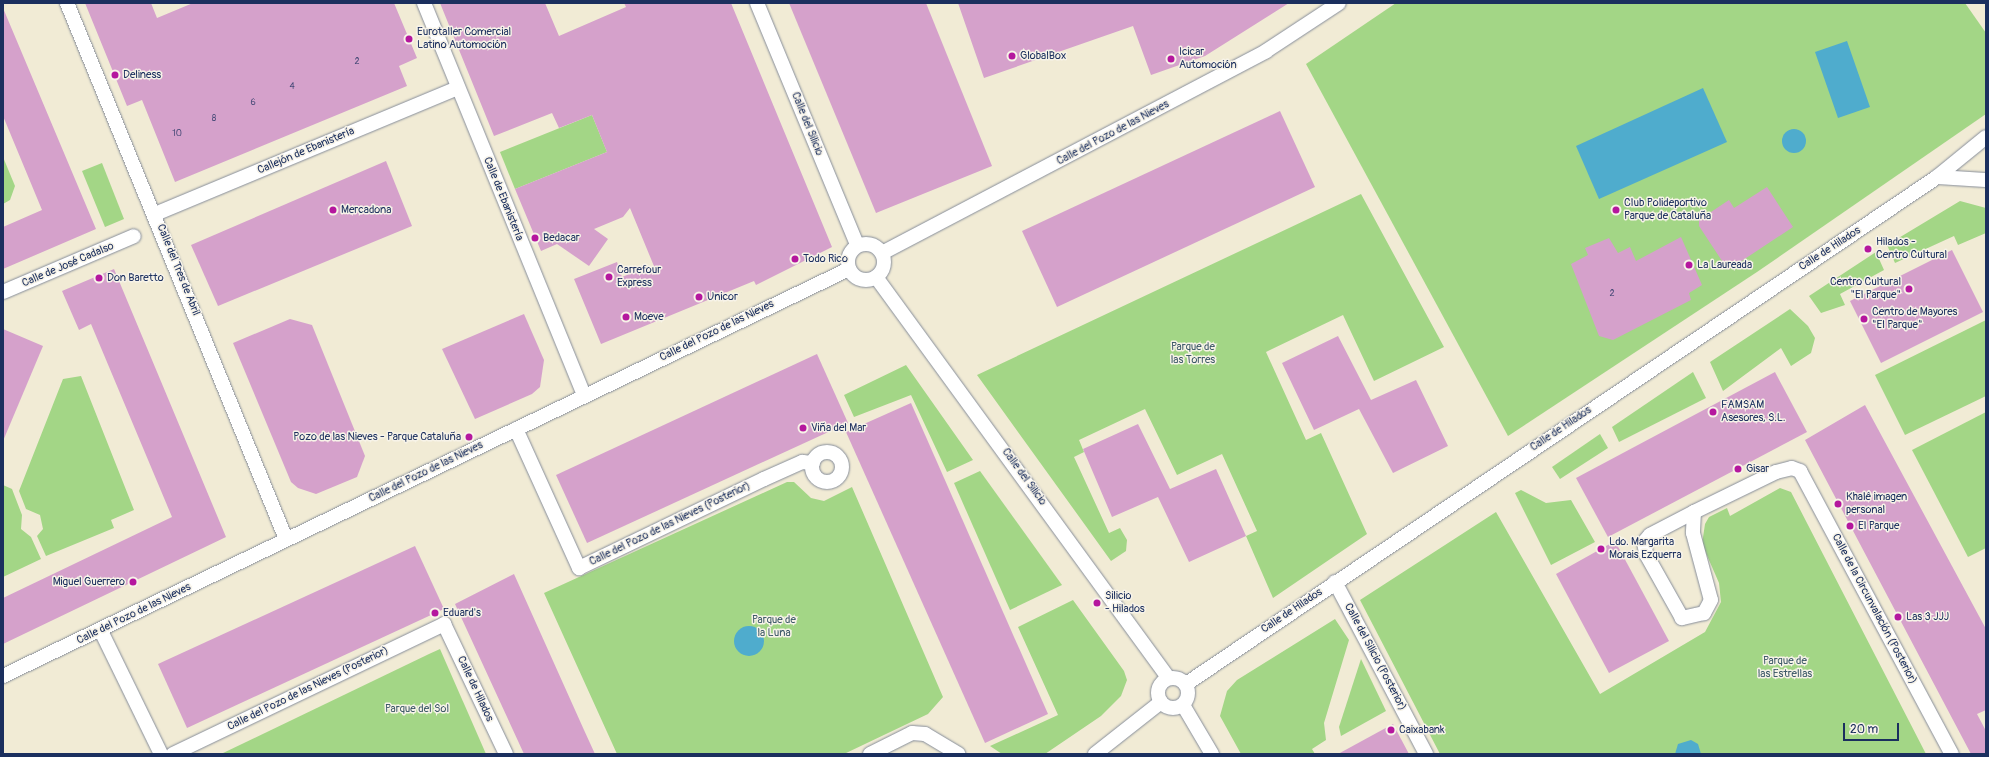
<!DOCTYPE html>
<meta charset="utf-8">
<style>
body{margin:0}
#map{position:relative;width:1989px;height:757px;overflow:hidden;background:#f1ebd5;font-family:Pangolin,sans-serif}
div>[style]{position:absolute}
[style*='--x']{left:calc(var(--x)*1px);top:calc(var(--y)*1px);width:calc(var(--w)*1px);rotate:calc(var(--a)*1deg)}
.green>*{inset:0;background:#a3d686}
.water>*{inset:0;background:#4faccd}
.round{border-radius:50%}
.building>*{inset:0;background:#d5a1cb}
.roads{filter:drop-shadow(0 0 1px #868d9a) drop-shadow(0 0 1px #868d9a)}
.street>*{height:14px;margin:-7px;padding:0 7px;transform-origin:7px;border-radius:7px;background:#fff}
.street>.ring{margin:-7px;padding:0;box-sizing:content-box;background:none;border:14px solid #fff;border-radius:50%}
.dots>*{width:11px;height:11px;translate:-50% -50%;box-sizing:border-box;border:2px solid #f7f3e8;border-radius:50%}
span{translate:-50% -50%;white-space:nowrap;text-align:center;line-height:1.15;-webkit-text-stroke:3px #f7f3e8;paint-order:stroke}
.number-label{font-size:9px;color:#4a4c79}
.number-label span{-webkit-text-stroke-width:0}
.poi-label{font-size:11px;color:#1b2f5e}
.left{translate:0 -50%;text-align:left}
.right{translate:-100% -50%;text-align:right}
.street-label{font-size:11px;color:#1b2f5e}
.park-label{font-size:11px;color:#3d5968}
.frame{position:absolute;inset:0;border:4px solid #1b2f5e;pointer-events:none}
.scale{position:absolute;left:1843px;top:723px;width:56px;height:18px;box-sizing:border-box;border:2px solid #1b2f5e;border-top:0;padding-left:5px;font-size:12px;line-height:14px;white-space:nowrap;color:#1b2f5e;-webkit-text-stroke:3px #f7f3e8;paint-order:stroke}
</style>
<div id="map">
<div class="green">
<i style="clip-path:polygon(1396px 3px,1965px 3px,1986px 33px,1986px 114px,1757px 272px,1508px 436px,1306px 64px)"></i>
<i style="clip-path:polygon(592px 115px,607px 152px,515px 189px,500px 152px)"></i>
<i style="clip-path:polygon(3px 157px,15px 186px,10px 200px,3px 204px)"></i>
<i style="clip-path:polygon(102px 163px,124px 219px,105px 227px,82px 171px)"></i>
<i style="clip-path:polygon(1361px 194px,1444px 347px,1374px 381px,1343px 315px,1266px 352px,1306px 440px,1321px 433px,1367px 534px,1273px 598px,1246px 536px,1257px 531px,1222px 454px,1177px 475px,1145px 409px,1079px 440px,1084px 452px,1074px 457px,1109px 533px,1120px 528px,1127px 540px,1126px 551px,1111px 561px,977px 375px)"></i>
<i style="clip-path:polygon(1960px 201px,1986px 208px,1986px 233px,1958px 245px,1954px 236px,1895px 263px,1887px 245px)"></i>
<i style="clip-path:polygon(1876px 252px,1884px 270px,1840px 294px,1845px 305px,1821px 313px,1809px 296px)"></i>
<i style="clip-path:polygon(1790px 309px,1808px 326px,1815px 338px,1811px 353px,1791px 366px,1781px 348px,1723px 391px,1710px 362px)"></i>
<i style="clip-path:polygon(1986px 320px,1986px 396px,1905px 435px,1875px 375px)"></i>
<i style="clip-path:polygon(906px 365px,973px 460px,947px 472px,911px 395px,854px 417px,844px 395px)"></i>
<i style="clip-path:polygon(1693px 372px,1706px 398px,1619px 442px,1612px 427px)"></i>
<i style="clip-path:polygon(81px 376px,134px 510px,111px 520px,114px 528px,46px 556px,37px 536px,43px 529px,40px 515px,26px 509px,19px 491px,63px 379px)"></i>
<i style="clip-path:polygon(1986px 412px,1986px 548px,1968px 557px,1912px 450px)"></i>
<i style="clip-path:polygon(1600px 434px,1608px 448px,1560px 479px,1552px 467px)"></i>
<i style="clip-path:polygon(980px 471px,1062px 585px,1010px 610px,954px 483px)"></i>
<i style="clip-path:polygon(787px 482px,794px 482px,811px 498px,824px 501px,852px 487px,943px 697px,928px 714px,844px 754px,617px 754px,544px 593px)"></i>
<i style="clip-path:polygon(3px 485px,12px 489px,22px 515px,21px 529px,31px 537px,41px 559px,3px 577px)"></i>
<i style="clip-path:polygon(1780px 488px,1791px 492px,1926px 754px,1440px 754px,1360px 600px,1496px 512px,1600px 694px,1705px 632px,1721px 602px,1719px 583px,1702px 544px,1705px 524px,1709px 517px,1727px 508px,1730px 516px)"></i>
<i style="clip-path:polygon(1521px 490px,1546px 503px,1571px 500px,1595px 542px,1551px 565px,1515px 493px)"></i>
<i style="clip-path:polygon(1073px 600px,1124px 671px,1127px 680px,1121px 696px,1101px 716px,1045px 754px,1002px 754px,990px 746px,1058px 715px,1018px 627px)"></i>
<i style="clip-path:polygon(1335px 619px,1349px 640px,1324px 723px,1326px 740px,1312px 749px,1315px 754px,1241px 754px,1220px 716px,1227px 691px,1237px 680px)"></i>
<i style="clip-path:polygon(440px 649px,486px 754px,221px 754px,429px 654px)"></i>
<i style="clip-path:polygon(1361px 659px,1386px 711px,1341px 736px,1339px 727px)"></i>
</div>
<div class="water">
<i style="clip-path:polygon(1847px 41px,1870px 107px,1838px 118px,1815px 52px)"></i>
<i style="clip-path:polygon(1703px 88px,1727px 142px,1599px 199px,1576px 146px)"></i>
<i class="round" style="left:1782px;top:129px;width:24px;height:24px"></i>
<i class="round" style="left:734px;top:626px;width:30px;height:30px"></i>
<i style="clip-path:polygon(1691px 740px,1698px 744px,1701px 754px,1675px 754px,1678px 744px)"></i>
</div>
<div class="building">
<i style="clip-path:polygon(85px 3px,151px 3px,157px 18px,193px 3px,394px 3px,417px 58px,399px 66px,407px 86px,175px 182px,142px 100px,127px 106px)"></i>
<i style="clip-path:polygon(440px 3px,545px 3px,559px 36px,626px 7px,624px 3px,731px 3px,832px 247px,756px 285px,754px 281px,601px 344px,574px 279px,617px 262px,622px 277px,649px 266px,656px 271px,630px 208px,623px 217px,594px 229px,608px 239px,589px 266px,557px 244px,541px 251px,515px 189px,607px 152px,592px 115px,559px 128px,552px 113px,494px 136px)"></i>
<i style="clip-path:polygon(789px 3px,926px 3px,992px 166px,876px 213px)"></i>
<i style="clip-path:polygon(958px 3px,1289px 3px,1205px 56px,1151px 75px,1133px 26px,984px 78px)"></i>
<i style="clip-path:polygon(3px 8px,96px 229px,3px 269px,3px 227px,42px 210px,3px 116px)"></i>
<i style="clip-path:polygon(1280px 111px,1315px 187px,1057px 307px,1022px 231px)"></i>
<i style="clip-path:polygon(386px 161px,412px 226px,218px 306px,191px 245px)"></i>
<i style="clip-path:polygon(1767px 187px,1793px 227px,1728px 270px,1699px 226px,1699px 220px,1729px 200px,1734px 208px)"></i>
<i style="clip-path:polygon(1681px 237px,1702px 285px,1689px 293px,1691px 300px,1613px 340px,1599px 336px,1571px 264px,1588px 255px,1585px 248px,1609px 238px,1618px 253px,1630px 247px,1636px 261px)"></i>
<i style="clip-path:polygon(1952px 250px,1983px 312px,1881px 363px,1850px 301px)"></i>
<i style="clip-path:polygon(114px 269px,226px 537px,3px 644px,3px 598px,172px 517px,91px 324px,79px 330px,62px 291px)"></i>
<i style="clip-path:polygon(524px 314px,544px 360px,540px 387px,532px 394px,475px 419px,442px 349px)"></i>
<i style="clip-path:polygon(290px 319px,312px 325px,365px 456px,357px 477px,316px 494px,298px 488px,291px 482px,233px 343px)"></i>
<i style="clip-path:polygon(3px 329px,43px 346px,3px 441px)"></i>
<i style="clip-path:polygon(1338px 336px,1371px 400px,1416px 380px,1448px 446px,1393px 473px,1359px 409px,1314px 430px,1282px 363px)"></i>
<i style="clip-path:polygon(817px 354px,848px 423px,587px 543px,556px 475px)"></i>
<i style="clip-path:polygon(1775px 372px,1807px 432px,1608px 537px,1576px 478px)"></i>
<i style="clip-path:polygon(911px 403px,1048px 714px,985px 743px,846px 432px)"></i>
<i style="clip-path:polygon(1865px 405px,1986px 629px,1986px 710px,1977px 714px,1986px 731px,1986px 754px,1971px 754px,1805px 440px)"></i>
<i style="clip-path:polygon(1138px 424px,1170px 489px,1216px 469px,1246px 536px,1189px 562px,1158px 497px,1112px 517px,1083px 449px)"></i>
<i style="clip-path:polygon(1615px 541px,1669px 641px,1609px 673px,1556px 574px)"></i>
<i style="clip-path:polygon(415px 546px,444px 609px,187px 728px,158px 664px)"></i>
<i style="clip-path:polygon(514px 574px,584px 730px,595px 754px,524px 754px,455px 604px)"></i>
<i style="clip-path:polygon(1393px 724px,1409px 754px,1338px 754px)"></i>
</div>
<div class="roads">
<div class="street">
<i style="--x:67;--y:3;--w:579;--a:67.78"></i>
<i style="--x:424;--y:3;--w:423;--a:67.8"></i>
<i style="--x:757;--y:3;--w:262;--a:67.5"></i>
<i style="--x:1937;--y:177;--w:49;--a:3.5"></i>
<i style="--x:155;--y:214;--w:328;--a:-22.6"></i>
<i class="ring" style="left:848px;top:244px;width:22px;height:22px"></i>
<i style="--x:882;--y:253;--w:434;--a:-27.7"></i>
<i style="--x:1266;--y:51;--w:87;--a:-33.3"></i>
<i style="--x:876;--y:277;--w:496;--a:53.9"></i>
<i style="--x:3;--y:292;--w:142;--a:-23.1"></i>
<i style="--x:516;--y:429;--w:153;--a:65.6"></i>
<i style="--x:579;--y:568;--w:205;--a:-25.7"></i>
<i style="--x:764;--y:479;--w:42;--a:-24.1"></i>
<i style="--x:802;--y:462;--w:11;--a:5"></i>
<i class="ring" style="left:812px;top:452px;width:16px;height:16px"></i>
<i style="--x:1694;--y:512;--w:91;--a:-26"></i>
<i style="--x:1776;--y:472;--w:16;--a:-14"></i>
<i style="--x:1792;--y:468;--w:9;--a:21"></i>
<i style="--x:1800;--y:471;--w:321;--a:61.8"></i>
<i style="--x:1694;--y:512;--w:21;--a:93"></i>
<i style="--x:1693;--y:533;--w:69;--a:75"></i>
<i style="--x:1711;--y:600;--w:15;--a:118"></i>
<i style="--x:1704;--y:613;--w:23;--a:167"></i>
<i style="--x:1682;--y:618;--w:73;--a:-119.4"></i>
<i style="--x:1646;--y:554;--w:12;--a:-99"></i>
<i style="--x:1644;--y:542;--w:9;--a:-49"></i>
<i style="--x:1650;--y:535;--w:50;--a:-27.6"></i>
<i style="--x:1335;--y:582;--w:195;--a:62.1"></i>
<i style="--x:101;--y:631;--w:137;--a:64"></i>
<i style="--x:3;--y:676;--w:939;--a:-25.69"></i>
<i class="ring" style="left:1158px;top:678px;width:16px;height:16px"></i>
<i style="--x:1186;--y:684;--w:906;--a:-34.02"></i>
<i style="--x:1937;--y:177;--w:63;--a:-39.2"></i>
<i style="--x:1183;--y:705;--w:57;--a:59.4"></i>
<i style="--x:173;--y:754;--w:301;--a:-25.6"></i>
<i style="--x:444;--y:624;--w:144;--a:64.5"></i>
<i style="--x:870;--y:754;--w:47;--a:-26.6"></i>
<i style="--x:912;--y:733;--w:13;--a:4"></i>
<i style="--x:925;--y:734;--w:39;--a:31"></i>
<i style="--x:1095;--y:754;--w:84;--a:-38.2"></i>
</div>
</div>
<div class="dots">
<i style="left:409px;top:39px;background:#b5179e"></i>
<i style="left:1012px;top:56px;background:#b5179e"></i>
<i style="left:1171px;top:59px;background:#b5179e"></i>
<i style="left:115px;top:75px;background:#b5179e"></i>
<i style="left:333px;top:210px;background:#b5179e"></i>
<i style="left:1616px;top:210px;background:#b5179e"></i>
<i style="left:535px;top:238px;background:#b5179e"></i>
<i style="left:1868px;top:249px;background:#b5179e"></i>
<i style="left:795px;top:259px;background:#b5179e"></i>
<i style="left:1689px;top:265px;background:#b5179e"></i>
<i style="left:609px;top:277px;background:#b5179e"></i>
<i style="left:99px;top:278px;background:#b5179e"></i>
<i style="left:1909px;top:289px;background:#b5179e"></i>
<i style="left:699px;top:297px;background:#b5179e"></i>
<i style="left:626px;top:317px;background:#b5179e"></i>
<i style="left:1864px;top:319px;background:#b5179e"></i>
<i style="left:1713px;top:412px;background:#b5179e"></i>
<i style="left:803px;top:428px;background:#b5179e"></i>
<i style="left:469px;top:437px;background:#b5179e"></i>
<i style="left:1738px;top:469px;background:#b5179e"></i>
<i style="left:1838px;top:504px;background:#b5179e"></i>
<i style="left:1850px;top:526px;background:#b5179e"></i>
<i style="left:1601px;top:549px;background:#b5179e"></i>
<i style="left:133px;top:582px;background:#b5179e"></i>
<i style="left:1097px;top:603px;background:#b5179e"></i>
<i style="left:435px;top:613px;background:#b5179e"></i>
<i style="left:1898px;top:617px;background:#b5179e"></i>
<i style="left:1391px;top:730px;background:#b5179e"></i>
</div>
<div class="number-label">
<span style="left:357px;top:62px">2</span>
<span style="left:292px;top:87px">4</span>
<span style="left:253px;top:103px">6</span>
<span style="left:214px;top:119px">8</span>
<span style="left:177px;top:134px">10</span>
<span style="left:1612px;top:294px">2</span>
</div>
<div class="poi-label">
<span class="left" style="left:417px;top:39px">Eurotaller Comercial<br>Latino Automoción</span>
<span class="left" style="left:1179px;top:59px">Icicar<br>Automoción</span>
<span class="left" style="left:1020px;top:56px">GlobalBox</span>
<span class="left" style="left:123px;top:75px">Deliness</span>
<span class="left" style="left:1624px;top:210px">Club Polideportivo<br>Parque de Cataluña</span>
<span class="left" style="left:341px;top:210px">Mercadona</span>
<span class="left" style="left:543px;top:238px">Bedacar</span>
<span class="left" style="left:1876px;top:249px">Hilados -<br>Centro Cultural</span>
<span class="left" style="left:803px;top:259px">Todo Rico</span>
<span class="left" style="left:1697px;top:265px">La Laureada</span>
<span class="left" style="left:617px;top:277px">Carrefour<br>Express</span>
<span class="left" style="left:107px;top:278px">Don Baretto</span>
<span class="right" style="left:1901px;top:289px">Centro Cultural<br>"El Parque"</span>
<span class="left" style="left:707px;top:297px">Unicor</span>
<span class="left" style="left:1872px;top:319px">Centro de Mayores<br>"El Parque"</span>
<span class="left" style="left:634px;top:317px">Moeve</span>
<span class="left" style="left:1721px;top:412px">FAMSAM<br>Asesores, S.L.</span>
<span class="left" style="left:811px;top:428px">Viña del Mar</span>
<span class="right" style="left:461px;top:437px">Pozo de las Nieves - Parque Cataluña</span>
<span class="left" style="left:1746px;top:469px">Gisar</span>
<span class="left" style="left:1846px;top:504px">Khalê imagen<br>personal</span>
<span class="left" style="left:1858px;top:526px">El Parque</span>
<span class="left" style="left:1609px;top:549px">Ldo. Margarita<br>Morais Ezquerra</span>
<span class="right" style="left:125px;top:582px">Miguel Guerrero</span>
<span class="left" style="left:1105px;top:603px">Silicio<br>- Hilados</span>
<span class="left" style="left:443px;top:613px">Eduard's</span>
<span class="left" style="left:1906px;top:617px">Las 3 JJJ</span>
<span class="left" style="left:1399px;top:730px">Caixabank</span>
</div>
<div class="street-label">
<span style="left:807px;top:124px;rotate:68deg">Calle del Silicio</span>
<span style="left:1113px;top:133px;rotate:-28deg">Calle del Pozo de las Nieves</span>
<span style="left:306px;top:151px;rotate:-23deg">Callejón de Ebanistería</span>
<span style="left:503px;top:199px;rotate:68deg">Calle de Ebanistería</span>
<span style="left:1830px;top:249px;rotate:-33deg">Calle de Hilados</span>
<span style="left:68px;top:265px;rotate:-23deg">Calle de José Cadalso</span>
<span style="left:178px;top:270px;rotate:68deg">Calle del Tres de Abril</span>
<span style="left:717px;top:331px;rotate:-26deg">Calle del Pozo de las Nieves</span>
<span style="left:1561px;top:429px;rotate:-34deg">Calle de Hilados</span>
<span style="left:426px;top:472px;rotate:-26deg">Calle del Pozo de las Nieves</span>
<span style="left:1024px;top:477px;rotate:54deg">Calle del Silicio</span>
<span style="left:670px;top:524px;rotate:-26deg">Calle del Pozo de las Nieves (Posterior)</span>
<span style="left:1874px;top:609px;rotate:62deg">Calle de la Circunvalación (Posterior)</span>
<span style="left:1292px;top:611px;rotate:-34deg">Calle de Hilados</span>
<span style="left:134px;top:614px;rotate:-26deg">Calle del Pozo de las Nieves</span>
<span style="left:1375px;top:657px;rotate:62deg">Calle del Silicio (Posterior)</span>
<span style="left:308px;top:689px;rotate:-26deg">Calle del Pozo de las Nieves (Posterior)</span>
<span style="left:475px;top:689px;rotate:65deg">Calle de Hilados</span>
</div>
<div class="park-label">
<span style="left:1193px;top:354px">Parque de<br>las Torres</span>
<span style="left:774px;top:627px">Parque de<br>la Luna</span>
<span style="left:1785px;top:668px">Parque de<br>las Estrellas</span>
<span style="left:417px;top:709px">Parque del Sol</span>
</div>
<div class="frame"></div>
<div class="scale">20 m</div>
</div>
